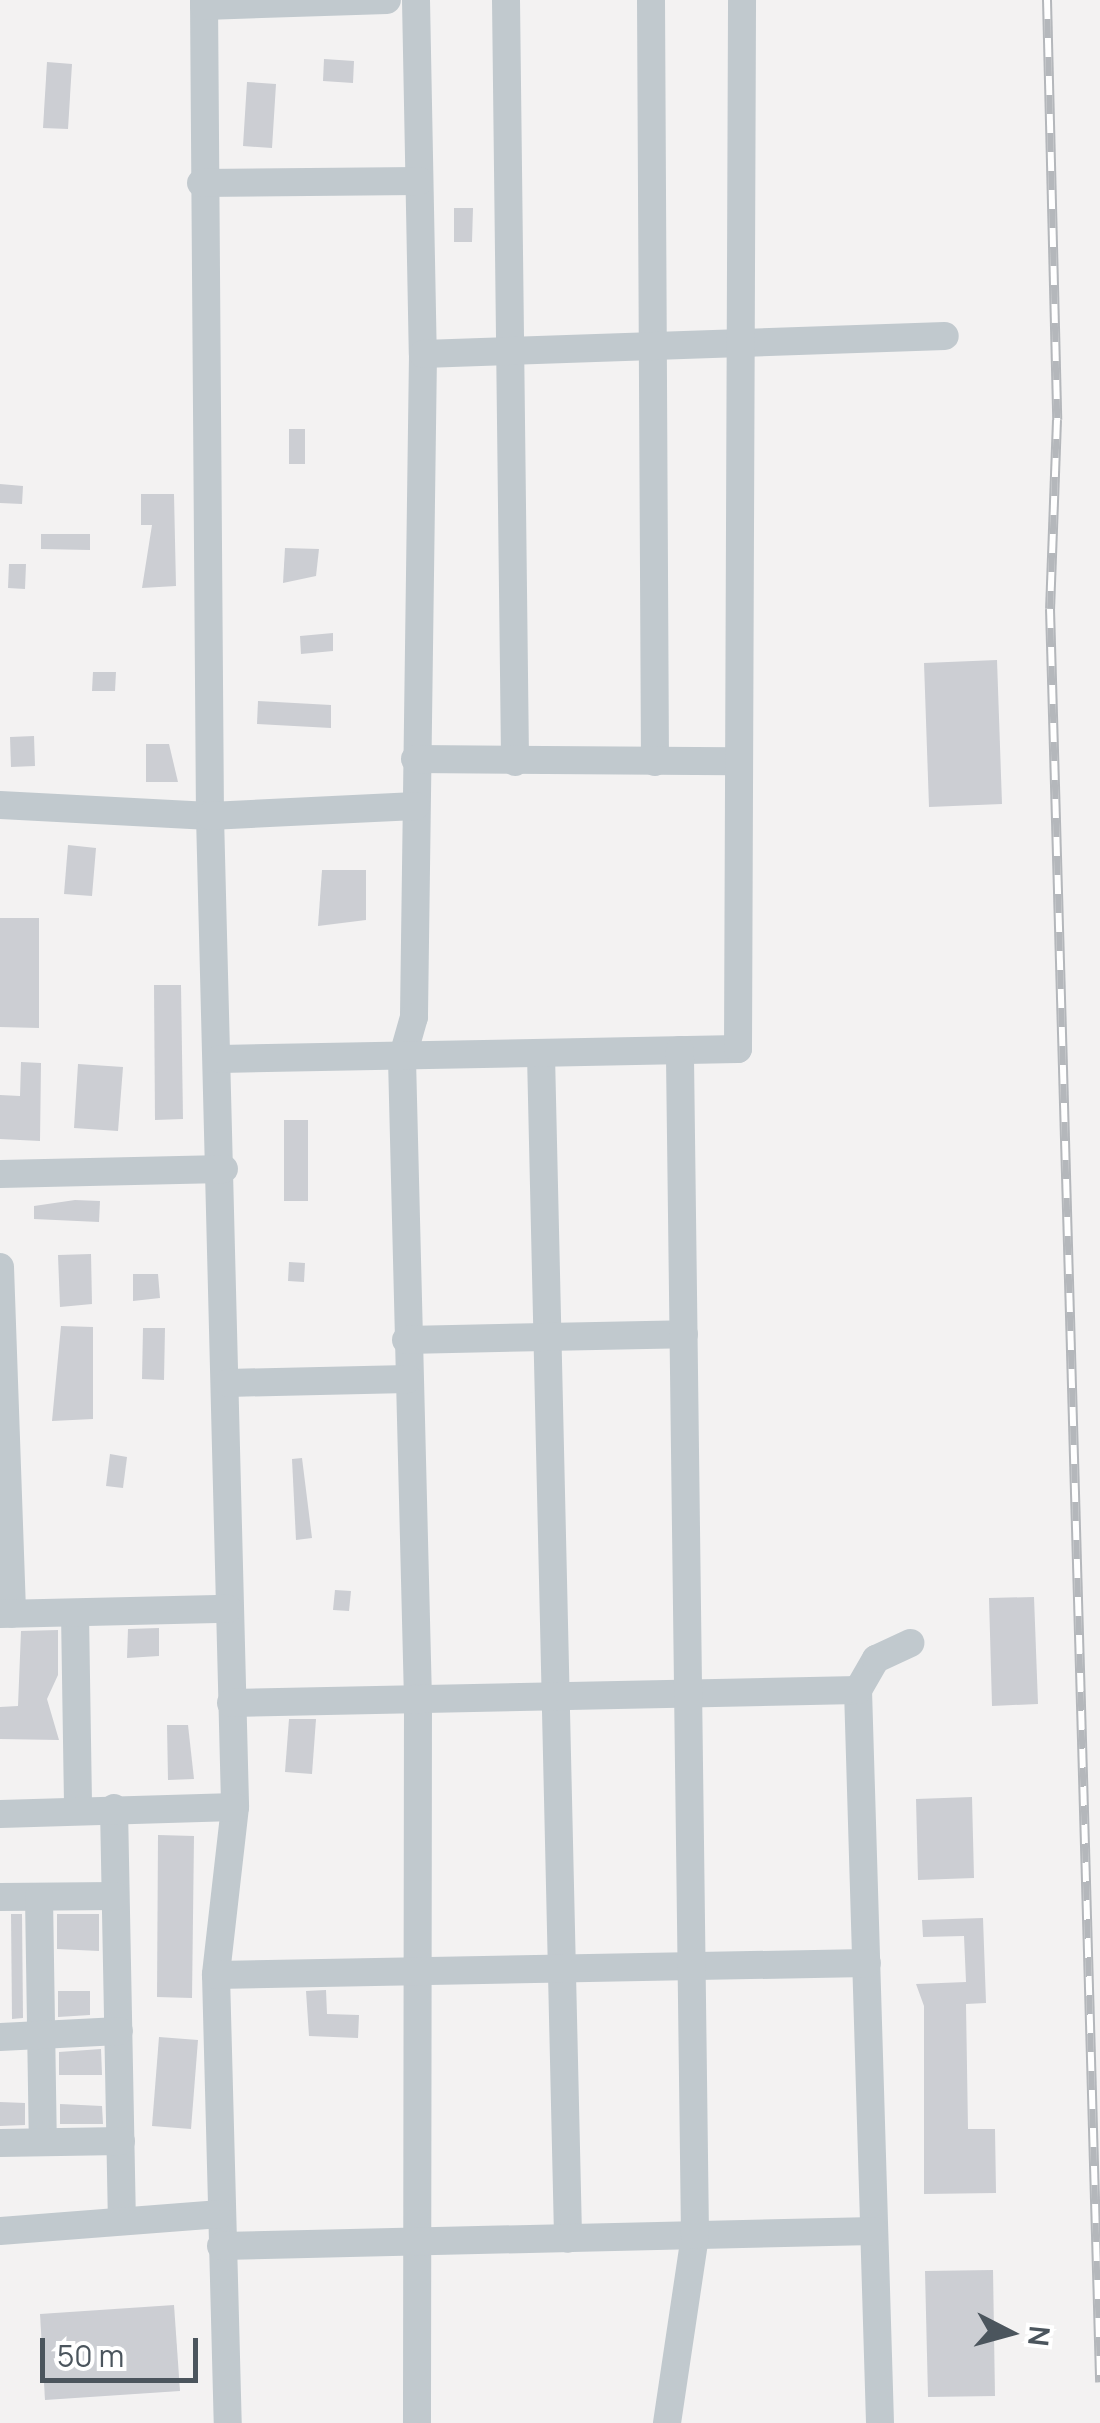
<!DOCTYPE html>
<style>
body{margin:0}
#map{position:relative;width:1100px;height:2423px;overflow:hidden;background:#f3f2f2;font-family:Manrope,sans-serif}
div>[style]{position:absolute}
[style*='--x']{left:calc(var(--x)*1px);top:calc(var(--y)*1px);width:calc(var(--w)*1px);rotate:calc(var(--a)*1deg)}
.building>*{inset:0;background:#ccced3}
.minor>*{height:28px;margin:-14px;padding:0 14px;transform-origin:14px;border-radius:14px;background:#c1c9ce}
.rail>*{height:10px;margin-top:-5px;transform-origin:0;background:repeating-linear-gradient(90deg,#fff 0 19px,#b4b7bb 0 38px);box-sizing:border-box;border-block:2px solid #b4b7bb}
span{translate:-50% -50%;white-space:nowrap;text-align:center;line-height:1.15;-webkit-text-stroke:8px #fff;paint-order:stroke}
.north{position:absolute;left:960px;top:2283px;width:100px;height:100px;-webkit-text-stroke:8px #fff;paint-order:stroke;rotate:96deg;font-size:28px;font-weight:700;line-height:40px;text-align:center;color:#4b555d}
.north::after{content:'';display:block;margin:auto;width:35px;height:45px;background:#4b555d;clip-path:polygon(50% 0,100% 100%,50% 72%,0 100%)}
.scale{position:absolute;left:40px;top:2338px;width:158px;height:45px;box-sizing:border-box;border:5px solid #4b555d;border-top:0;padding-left:12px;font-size:30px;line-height:35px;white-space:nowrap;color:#4b555d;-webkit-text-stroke:8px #fff;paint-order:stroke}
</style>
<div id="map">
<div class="building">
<i style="clip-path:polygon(324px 59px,354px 61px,353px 83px,323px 81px)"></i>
<i style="clip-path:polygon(47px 62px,72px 64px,68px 129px,43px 128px)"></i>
<i style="clip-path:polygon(247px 82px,276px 84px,272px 148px,243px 146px)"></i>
<i style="clip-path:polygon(454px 208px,473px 208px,472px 242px,454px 242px)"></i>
<i style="clip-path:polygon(289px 429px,305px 429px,305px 464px,289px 464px)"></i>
<i style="clip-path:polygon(0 484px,23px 486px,22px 504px,0 503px)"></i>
<i style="clip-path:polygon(141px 494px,174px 494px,176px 586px,142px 588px,152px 525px,141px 525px)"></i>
<i style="clip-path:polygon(41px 534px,90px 534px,90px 550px,41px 549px)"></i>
<i style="clip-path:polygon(285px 548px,319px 549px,316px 576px,283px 583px)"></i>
<i style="clip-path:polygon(9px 564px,26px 564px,25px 589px,8px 588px)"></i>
<i style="clip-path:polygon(333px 633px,333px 651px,301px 654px,300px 636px)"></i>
<i style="clip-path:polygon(997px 660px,1002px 804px,929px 807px,924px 663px)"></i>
<i style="clip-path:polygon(93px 672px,116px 672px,115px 691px,92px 691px)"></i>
<i style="clip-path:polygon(258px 701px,331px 705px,331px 728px,257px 724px)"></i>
<i style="clip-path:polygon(34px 736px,35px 766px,11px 767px,10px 737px)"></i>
<i style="clip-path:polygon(146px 744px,169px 744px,178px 782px,146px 782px)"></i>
<i style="clip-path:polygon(68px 845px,96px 848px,92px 896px,64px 894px)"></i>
<i style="clip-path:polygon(322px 870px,366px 870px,366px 920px,318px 926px)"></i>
<i style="clip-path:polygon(0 918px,39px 918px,39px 1028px,0 1027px)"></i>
<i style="clip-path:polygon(154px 985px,181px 985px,183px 1119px,155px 1120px)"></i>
<i style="clip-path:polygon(21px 1062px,41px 1063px,40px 1141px,0 1139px,0 1095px,20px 1096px)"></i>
<i style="clip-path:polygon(78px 1064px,123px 1067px,118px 1131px,74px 1128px)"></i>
<i style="clip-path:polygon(284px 1120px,308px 1120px,308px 1201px,284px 1201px)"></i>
<i style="clip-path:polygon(75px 1200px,100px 1201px,99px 1222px,34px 1219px,34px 1206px)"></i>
<i style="clip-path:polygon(91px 1254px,92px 1304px,60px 1307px,58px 1255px)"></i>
<i style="clip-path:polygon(289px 1262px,305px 1263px,304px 1282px,288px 1281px)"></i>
<i style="clip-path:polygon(133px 1274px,158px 1274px,160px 1298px,133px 1301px)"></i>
<i style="clip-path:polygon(61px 1326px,93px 1327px,93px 1419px,52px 1421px)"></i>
<i style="clip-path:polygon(143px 1328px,165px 1328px,164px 1380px,142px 1379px)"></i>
<i style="clip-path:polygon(110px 1454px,127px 1457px,123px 1488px,106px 1486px)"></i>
<i style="clip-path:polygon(302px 1458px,312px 1538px,296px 1540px,292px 1459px)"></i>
<i style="clip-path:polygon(335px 1590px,351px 1591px,349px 1611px,333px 1610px)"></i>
<i style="clip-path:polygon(1034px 1597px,1038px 1704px,992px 1706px,989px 1598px)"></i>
<i style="clip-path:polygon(159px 1628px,159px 1656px,127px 1658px,128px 1629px)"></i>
<i style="clip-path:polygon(58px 1630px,58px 1675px,47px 1699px,59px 1740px,0 1739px,0 1707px,18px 1706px,21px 1631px)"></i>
<i style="clip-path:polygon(289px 1719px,316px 1719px,312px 1774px,285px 1772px)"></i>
<i style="clip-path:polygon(167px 1725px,188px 1725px,194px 1779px,168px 1780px)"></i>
<i style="clip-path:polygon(972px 1797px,974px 1878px,918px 1880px,916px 1799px)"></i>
<i style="clip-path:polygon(158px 1835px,194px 1836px,192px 1998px,157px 1997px)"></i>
<i style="clip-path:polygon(22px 1914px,23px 2018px,12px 2019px,11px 1914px)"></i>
<i style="clip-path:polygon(57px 1914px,99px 1914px,99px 1951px,57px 1949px)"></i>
<i style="clip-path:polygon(983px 1918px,986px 2003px,966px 2004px,968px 2129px,995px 2129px,996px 2193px,924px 2194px,924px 2006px,916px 1984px,966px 1982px,964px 1936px,923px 1937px,922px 1920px)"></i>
<i style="clip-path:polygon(326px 1990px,327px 2014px,359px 2015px,358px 2038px,309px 2036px,306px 1991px)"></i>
<i style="clip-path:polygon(58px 1991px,90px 1991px,90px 2015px,58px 2017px)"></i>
<i style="clip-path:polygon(159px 2037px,198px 2040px,191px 2129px,152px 2126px)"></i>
<i style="clip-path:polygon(101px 2049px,102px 2075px,59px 2075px,59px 2052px)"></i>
<i style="clip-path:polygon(0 2102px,25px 2103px,25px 2125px,0 2126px)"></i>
<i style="clip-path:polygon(60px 2104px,102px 2106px,103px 2124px,60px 2124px)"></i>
<i style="clip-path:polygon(993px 2270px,995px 2396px,928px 2397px,925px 2271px)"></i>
<i style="clip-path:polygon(174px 2305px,180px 2391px,45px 2400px,40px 2314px)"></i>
</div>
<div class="minor">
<i style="--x:204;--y:0;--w:816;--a:89.58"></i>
<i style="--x:210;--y:816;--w:991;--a:88.55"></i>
<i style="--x:235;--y:1807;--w:169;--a:96.5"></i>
<i style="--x:216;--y:1975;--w:448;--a:88.5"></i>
<i style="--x:416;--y:0;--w:354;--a:88.9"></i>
<i style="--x:423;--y:354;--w:663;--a:90.78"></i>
<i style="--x:414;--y:1017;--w:44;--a:105.9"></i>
<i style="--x:402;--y:1059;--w:639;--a:88.57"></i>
<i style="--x:418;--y:1698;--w:725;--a:90.08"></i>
<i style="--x:506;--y:0;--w:762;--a:89.32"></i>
<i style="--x:651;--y:0;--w:762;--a:89.7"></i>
<i style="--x:204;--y:6;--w:183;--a:-1.9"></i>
<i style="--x:201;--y:183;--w:218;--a:-0.5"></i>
<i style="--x:423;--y:354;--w:522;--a:-1.97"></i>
<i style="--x:415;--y:759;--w:318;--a:0.4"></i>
<i style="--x:0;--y:805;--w:210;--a:3"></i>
<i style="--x:210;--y:816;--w:206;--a:-2.8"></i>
<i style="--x:541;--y:1055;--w:1184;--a:88.69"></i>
<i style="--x:220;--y:1059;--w:518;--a:-1.11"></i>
<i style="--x:738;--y:1049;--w:1049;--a:-89.78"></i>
<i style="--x:0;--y:1174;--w:224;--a:-1.3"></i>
<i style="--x:0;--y:1267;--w:347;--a:88"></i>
<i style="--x:406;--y:1340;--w:278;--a:-1.2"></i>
<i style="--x:228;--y:1383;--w:180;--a:-1.3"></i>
<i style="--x:75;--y:1613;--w:197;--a:89.1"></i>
<i style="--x:0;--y:1614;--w:228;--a:-1.3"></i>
<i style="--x:858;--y:1690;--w:733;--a:88.28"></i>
<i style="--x:231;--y:1703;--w:627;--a:-1.19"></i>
<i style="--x:858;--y:1690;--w:36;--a:-60"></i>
<i style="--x:876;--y:1659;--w:38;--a:-25"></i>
<i style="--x:114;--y:1808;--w:413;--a:88.9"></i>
<i style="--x:0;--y:1814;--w:235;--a:-1.7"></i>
<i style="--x:0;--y:1897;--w:115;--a:-0.5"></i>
<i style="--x:39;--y:1897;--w:244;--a:89.1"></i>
<i style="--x:216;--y:1975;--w:651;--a:-1.06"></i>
<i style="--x:0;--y:2037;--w:119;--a:-2.9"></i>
<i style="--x:0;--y:2143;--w:121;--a:-0.9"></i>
<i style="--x:0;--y:2231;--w:221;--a:-4.4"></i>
<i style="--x:221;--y:2246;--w:653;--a:-1.32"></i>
<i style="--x:667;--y:2423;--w:190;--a:-81.5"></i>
<i style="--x:695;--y:2235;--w:1185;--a:-90.73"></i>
</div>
<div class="rail">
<i style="--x:1047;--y:0;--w:420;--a:88.6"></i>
<i style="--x:1057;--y:420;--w:189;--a:92.1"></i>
<i style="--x:1050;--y:609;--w:1774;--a:88.38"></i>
</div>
<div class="north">N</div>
<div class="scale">50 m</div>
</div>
